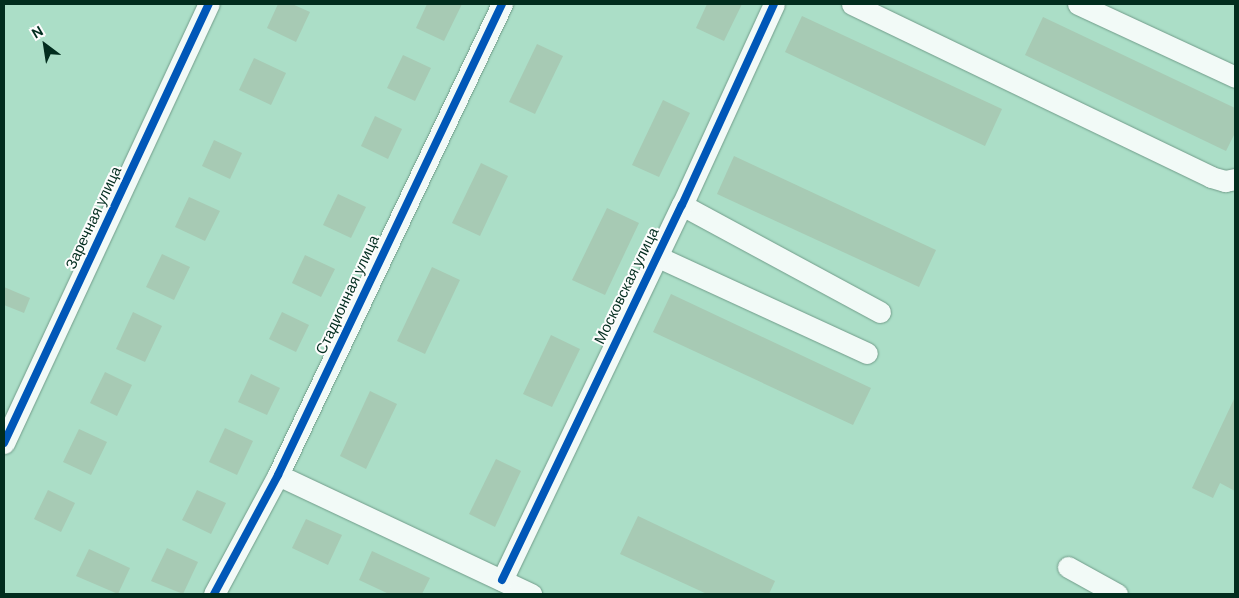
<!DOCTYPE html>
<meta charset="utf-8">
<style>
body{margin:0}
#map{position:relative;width:1239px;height:598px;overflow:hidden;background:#abdec7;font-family:"DM Sans",sans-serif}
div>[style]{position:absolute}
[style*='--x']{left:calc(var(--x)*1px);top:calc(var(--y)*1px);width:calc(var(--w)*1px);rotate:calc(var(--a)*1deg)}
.building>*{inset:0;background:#a7cab4}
.roads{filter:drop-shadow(0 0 1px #719c8a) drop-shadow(0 0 1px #719c8a)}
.minor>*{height:21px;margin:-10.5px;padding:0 10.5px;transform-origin:10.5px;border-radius:10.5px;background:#f2faf7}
.cycleway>*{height:8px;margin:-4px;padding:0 4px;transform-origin:4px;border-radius:4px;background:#0057b8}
span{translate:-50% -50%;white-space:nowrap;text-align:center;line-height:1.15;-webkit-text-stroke:4px #fdfdfd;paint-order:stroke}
.street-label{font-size:15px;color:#022d1e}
.frame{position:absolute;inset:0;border:5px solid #022d1e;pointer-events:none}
.north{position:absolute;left:20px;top:20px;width:50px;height:50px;-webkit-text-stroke:4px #fdfdfd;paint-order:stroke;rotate:329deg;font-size:14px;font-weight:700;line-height:20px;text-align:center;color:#022d1e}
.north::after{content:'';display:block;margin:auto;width:18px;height:22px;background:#022d1e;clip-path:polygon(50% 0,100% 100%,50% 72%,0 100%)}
</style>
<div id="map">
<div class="building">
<i style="clip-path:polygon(278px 4px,292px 4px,310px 12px,296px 42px,267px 28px)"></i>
<i style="clip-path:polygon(427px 4px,462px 4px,444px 41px,416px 28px)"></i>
<i style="clip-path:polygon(707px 4px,742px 4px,724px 41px,696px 28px)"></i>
<i style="clip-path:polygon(802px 16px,1002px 109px,985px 146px,785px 52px)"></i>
<i style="clip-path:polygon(1043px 17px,1235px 108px,1235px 133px,1226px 151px,1025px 55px)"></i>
<i style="clip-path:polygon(537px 44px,563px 56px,535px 114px,509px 102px)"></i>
<i style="clip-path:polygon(403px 55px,431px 68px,415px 101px,387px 88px)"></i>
<i style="clip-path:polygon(254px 58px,286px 73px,271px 105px,239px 90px)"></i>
<i style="clip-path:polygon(663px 100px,690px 113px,659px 177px,632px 165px)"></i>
<i style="clip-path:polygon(375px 116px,402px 129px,388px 159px,361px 146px)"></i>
<i style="clip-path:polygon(214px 140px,242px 153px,230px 179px,202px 166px)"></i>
<i style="clip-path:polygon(734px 156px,936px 250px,919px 287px,717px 194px)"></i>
<i style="clip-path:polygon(481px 163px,508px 176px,480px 236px,452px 223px)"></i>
<i style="clip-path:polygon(338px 194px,366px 207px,351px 238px,323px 225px)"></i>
<i style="clip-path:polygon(189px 197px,220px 211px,205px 241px,175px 227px)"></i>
<i style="clip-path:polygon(607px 208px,639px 223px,605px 295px,572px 280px)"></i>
<i style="clip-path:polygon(162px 254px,190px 267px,174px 300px,146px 287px)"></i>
<i style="clip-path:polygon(305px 255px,335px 269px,321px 297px,292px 283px)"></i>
<i style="clip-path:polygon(432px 267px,460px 280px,425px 354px,397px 341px)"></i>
<i style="clip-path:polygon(4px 287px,30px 298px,24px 313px,4px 305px)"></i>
<i style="clip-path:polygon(671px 294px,871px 388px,853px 425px,653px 332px)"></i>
<i style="clip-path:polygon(133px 312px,162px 326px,145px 362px,116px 349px)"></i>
<i style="clip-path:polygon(282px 312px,309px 325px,296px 352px,269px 339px)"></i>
<i style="clip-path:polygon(551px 335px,580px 349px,552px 407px,523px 394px)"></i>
<i style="clip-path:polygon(105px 372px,132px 385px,117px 416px,90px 403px)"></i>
<i style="clip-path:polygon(251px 374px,280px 388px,267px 415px,238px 402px)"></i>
<i style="clip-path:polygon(370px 391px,397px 404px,366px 469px,340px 456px)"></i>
<i style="clip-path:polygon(1235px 397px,1235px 491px,1220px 483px,1213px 498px,1192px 488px)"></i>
<i style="clip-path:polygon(225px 428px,253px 441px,237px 475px,209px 462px)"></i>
<i style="clip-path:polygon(79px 429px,107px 442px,91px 475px,63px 462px)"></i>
<i style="clip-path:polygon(496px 459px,521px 471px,495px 527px,469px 514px)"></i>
<i style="clip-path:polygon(48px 490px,75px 503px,61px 532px,34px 519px)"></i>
<i style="clip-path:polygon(197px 490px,226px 503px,211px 534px,182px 520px)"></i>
<i style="clip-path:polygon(638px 516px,775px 581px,769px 594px,707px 594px,620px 554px)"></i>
<i style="clip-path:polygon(306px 519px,342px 535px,328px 565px,292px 548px)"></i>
<i style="clip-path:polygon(167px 548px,198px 562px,183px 594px,151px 581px)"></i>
<i style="clip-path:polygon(89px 549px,130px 568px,118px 594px,76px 576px)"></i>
<i style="clip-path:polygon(372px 551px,430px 578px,422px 594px,389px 594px,359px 580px)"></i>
</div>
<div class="roads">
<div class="minor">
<i style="--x:852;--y:4;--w:399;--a:25.7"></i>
<i style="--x:1211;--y:177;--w:15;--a:16"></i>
<i style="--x:1225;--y:181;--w:10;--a:-11"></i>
<i style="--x:1078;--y:4;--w:173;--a:24.9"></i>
<i style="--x:682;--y:205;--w:225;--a:28.4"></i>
<i style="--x:656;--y:256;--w:232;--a:24.7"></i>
<i style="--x:4;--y:443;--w:485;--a:-65"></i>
<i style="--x:278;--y:475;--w:280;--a:25.2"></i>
<i style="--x:1068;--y:567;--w:56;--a:28.9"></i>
<i style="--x:502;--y:580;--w:416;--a:-64.4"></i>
<i style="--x:682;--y:205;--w:221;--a:-65.4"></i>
<i style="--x:214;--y:594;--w:135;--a:-61.7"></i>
<i style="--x:278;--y:475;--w:522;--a:-64.56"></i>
</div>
</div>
<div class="cycleway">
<i style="--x:4;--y:443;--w:485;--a:-65"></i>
<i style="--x:502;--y:580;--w:416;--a:-64.4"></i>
<i style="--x:682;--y:205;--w:221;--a:-65.4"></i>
<i style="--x:214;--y:594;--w:135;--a:-61.7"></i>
<i style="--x:278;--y:475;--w:522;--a:-64.56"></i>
</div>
<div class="street-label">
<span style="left:94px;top:218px;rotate:-65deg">Заречная улица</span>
<span style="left:627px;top:286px;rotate:-64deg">Московская улица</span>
<span style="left:348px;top:295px;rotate:-65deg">Стадионная улица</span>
</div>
<div class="frame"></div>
<div class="north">N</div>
</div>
